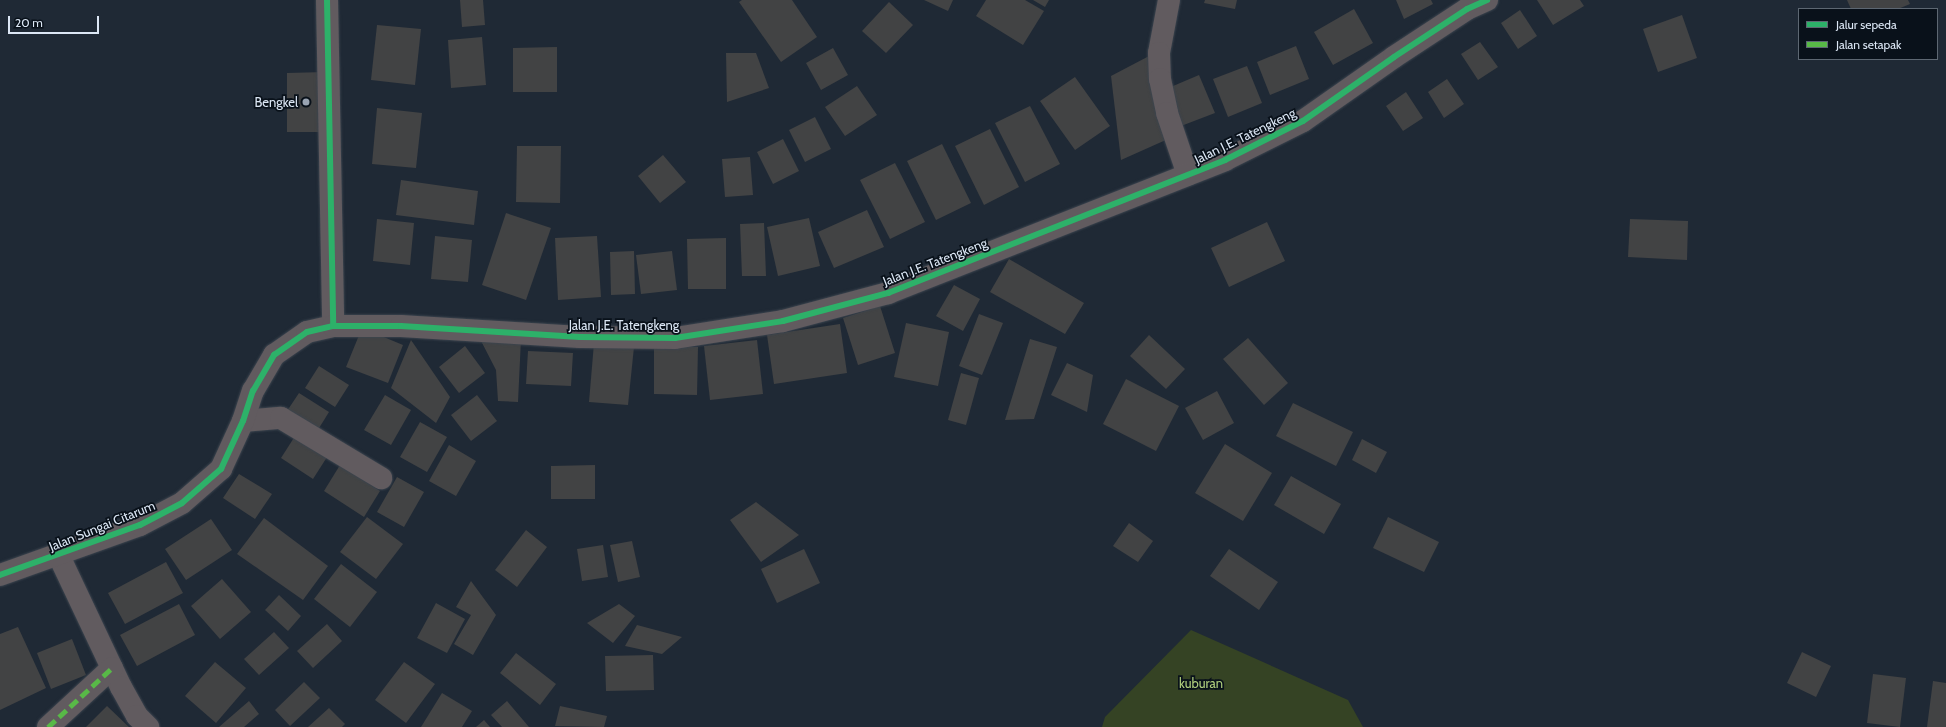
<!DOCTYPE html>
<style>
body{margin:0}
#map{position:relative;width:1946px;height:727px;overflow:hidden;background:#1f2935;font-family:Cabin,sans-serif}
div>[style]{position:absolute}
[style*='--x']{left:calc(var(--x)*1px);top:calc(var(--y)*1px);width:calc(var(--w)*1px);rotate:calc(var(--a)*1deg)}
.green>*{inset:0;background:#354324}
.building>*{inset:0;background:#424344}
.roads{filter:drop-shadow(0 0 1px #3b444e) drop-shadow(0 0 1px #3b444e)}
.minor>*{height:22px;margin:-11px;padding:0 11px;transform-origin:11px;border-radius:11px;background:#615b5f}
.tertiary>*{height:22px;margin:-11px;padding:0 11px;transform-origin:11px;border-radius:11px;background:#615b5f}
.quiet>*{height:5px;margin-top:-2.5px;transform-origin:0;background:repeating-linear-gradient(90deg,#58b947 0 10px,transparent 0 15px)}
.cycleway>*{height:6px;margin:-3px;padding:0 3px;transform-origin:3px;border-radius:3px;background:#2db169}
.dots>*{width:11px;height:11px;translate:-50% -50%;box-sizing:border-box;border:2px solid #09111a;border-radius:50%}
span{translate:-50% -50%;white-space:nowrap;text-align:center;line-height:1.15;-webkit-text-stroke:3.5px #09111a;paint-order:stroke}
.poi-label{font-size:13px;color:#dce7f5}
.right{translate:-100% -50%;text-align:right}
.street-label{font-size:13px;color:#dce7f5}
.park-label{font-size:13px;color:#afce7d}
.legend{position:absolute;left:1798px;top:8px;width:140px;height:52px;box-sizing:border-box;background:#09111a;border:1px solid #5d6772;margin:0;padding:5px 7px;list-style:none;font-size:12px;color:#dce7f5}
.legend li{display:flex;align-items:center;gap:8px;height:20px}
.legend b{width:20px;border:1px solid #5d6772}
.scale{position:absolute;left:8px;top:16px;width:91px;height:18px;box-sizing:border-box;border:2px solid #dce7f5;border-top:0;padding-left:5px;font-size:12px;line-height:14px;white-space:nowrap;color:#dce7f5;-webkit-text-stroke:3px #09111a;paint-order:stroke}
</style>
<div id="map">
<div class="green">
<i style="clip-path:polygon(1191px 630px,1348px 700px,1363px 727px,1102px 727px,1105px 717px)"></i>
</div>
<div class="building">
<i style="clip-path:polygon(460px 0,483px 0,485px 25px,462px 27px)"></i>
<i style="clip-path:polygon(742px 0,792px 0,817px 37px,781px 62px,739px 2px)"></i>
<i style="clip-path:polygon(924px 0,953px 0,948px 11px)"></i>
<i style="clip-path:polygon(986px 0,1025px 0,1044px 11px,1023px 45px,976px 16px)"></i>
<i style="clip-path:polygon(1033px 0,1049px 0,1045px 7px)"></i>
<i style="clip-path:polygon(1205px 0,1237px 0,1235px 9px,1204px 3px)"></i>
<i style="clip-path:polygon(1396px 0,1431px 0,1433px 4px,1404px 19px)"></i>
<i style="clip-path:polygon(1537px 0,1580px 0,1584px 6px,1553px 25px)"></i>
<i style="clip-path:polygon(1847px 0,1908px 0,1910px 4px,1898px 9px,1851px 9px)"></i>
<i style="clip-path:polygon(889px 2px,913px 25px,886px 53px,862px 31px)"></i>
<i style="clip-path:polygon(1354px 9px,1373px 43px,1333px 65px,1314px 32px)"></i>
<i style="clip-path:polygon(1520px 10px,1537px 36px,1518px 49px,1501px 23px)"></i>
<i style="clip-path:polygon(1682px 15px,1697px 58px,1658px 72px,1643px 29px)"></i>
<i style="clip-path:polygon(377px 25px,421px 29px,415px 85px,371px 80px)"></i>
<i style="clip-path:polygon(482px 37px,486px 85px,451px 88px,448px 40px)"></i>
<i style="clip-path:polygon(1480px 42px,1498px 67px,1478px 80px,1461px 54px)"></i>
<i style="clip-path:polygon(1296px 46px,1309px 79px,1270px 95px,1257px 62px)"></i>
<i style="clip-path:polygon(557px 47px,557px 92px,513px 92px,513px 48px)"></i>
<i style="clip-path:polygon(833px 48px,848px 75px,821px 90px,806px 63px)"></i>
<i style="clip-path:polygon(726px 53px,756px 53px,769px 88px,727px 102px)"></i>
<i style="clip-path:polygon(1151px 55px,1168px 139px,1121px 160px,1111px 76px)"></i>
<i style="clip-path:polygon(1247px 66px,1262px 103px,1228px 117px,1213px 79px)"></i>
<i style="clip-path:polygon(325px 72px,325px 132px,287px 132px,287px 73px)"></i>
<i style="clip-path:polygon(1199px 75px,1215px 113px,1181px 126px,1166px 89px)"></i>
<i style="clip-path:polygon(1075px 77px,1110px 126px,1075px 150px,1040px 101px)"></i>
<i style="clip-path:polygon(1447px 79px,1464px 104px,1444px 118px,1428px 92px)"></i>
<i style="clip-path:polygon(857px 86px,877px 115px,845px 136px,825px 107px)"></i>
<i style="clip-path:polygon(1406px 92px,1423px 118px,1403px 131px,1386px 106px)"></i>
<i style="clip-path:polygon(1030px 106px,1060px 164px,1025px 182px,995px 123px)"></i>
<i style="clip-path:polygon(377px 108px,422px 113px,416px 168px,372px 164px)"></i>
<i style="clip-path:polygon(815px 117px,831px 149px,805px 162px,789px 130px)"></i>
<i style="clip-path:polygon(990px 129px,1019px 187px,984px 205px,955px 146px)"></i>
<i style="clip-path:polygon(783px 139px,799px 171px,773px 184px,757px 152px)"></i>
<i style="clip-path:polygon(942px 144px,971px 203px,936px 220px,907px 161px)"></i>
<i style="clip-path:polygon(517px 146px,561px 146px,560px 203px,516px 202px)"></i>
<i style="clip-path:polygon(663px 155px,686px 182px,660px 203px,638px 176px)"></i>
<i style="clip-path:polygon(750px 157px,753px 195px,725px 197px,722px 159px)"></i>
<i style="clip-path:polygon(895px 163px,925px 222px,890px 239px,860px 180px)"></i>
<i style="clip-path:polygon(401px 180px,478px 191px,474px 225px,396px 215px)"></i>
<i style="clip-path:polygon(867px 210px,884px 247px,834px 268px,818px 232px)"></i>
<i style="clip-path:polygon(506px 213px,551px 228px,526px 300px,482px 285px)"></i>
<i style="clip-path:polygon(809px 218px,820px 266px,778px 276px,767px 227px)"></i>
<i style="clip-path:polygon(377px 219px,414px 223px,410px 265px,373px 261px)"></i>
<i style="clip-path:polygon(1630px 219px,1688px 221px,1687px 260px,1628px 257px)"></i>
<i style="clip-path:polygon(1267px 222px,1285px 261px,1229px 287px,1211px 248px)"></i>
<i style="clip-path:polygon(764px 223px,766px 276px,742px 276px,740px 224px)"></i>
<i style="clip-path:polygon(435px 236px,472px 240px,468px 282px,431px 279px)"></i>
<i style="clip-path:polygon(597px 236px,601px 297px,558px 300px,555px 238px)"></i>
<i style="clip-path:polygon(726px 238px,726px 289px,688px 289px,687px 239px)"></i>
<i style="clip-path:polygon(634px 251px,635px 294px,611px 295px,610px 252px)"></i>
<i style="clip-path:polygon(672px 251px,677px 290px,641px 294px,636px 255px)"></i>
<i style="clip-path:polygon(1009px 259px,1084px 303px,1065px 334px,990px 292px)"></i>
<i style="clip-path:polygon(954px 285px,980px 299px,963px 331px,936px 316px)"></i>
<i style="clip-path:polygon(880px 306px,895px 353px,858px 365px,843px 318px)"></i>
<i style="clip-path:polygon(979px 314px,1003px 323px,982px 375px,959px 366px)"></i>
<i style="clip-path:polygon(906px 323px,949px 332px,938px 386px,894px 377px)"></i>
<i style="clip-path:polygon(840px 324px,847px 373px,774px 384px,767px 335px)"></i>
<i style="clip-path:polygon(362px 328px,403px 345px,388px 383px,346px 367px)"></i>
<i style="clip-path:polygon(1149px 335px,1185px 369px,1166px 389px,1130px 356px)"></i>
<i style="clip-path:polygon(479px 337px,521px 339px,518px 402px,498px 401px,496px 370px)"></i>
<i style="clip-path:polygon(1248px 338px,1288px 383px,1264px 405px,1223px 359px)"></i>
<i style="clip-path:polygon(1030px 339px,1057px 347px,1034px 419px,1005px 420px)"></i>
<i style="clip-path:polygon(411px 340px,450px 397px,436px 423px,391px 388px)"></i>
<i style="clip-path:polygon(757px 340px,763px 394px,710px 400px,704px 346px)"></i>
<i style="clip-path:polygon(594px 343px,634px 347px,628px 405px,589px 402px)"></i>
<i style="clip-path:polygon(465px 346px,485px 373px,459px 393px,439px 367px)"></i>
<i style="clip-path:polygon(654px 347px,698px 347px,697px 395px,654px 394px)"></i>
<i style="clip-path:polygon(528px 351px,573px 353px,571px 386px,526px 384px)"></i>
<i style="clip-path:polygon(1067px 363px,1093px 375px,1087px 412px,1051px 395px)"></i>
<i style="clip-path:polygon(319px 366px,349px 385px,335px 407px,305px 388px)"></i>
<i style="clip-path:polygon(961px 373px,979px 378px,966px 425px,948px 420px)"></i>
<i style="clip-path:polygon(1126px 379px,1179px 406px,1156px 451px,1103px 424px)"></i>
<i style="clip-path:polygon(1217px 391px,1234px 423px,1203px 440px,1185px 408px)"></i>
<i style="clip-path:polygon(299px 393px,329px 412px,316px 433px,285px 414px)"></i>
<i style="clip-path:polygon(385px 395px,411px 410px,391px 445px,364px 430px)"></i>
<i style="clip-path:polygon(477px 395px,497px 421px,471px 441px,451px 415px)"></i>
<i style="clip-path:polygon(1293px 403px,1353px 432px,1336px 466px,1276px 436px)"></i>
<i style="clip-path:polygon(420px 422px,447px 437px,427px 472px,400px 457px)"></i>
<i style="clip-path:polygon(297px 433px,329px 454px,313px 479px,281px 458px)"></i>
<i style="clip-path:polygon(1362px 439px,1387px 452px,1376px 473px,1352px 460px)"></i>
<i style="clip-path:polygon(1225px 444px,1272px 473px,1243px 521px,1195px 493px)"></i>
<i style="clip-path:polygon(449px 445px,476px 461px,456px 496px,429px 481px)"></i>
<i style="clip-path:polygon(340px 465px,380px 491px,364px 517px,324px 491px)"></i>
<i style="clip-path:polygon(595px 465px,595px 499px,551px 499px,551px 466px)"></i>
<i style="clip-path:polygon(239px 474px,272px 494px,255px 519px,223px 498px)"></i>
<i style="clip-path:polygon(1291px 476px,1341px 504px,1324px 534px,1274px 505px)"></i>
<i style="clip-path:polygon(397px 477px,424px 492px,404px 527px,377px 512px)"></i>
<i style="clip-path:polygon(756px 502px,799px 535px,761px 562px,730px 520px)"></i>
<i style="clip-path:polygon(367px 517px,403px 544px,376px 579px,340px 552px)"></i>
<i style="clip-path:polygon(1388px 517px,1439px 542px,1424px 572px,1373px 548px)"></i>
<i style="clip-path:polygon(264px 518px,328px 566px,303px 600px,237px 554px)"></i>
<i style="clip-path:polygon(211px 519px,232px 550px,186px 580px,165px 549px)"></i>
<i style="clip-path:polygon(1129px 523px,1153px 541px,1138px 562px,1113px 546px)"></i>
<i style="clip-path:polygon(526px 530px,547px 547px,517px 587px,495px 570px)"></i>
<i style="clip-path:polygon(632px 541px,640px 577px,618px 582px,610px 545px)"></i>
<i style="clip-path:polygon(603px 545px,608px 577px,582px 581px,577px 549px)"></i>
<i style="clip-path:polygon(804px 549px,820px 583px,777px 603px,761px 569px)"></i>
<i style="clip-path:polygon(1229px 549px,1278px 582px,1259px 610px,1210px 576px)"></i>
<i style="clip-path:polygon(166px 562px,183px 593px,125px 624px,108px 593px)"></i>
<i style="clip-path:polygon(341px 564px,377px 592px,350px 627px,314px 599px)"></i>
<i style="clip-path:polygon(222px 579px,251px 612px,220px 639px,191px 606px)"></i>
<i style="clip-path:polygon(471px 581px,496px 615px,473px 655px,454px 644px,471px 615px,456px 607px)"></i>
<i style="clip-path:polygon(279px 595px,301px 616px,288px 631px,265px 610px)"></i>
<i style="clip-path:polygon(436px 603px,465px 619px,447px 653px,417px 638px)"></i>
<i style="clip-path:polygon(179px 604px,195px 635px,137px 666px,120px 635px)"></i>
<i style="clip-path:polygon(619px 604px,635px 616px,613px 643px,587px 623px)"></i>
<i style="clip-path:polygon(327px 624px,342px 641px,313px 668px,297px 651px)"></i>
<i style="clip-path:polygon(637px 625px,682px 637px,662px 654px,625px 646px)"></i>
<i style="clip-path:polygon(18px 627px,46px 688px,0 710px,0 634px)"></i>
<i style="clip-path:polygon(274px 632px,289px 648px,259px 675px,244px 659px)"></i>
<i style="clip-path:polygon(72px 639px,86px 675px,51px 689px,37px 653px)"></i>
<i style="clip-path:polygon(1802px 652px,1831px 666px,1816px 697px,1787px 683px)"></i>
<i style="clip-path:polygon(516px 653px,556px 684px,540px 705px,500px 673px)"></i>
<i style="clip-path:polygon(653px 655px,654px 690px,606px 691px,605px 656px)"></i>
<i style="clip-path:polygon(215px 662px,246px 688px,216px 723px,185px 696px)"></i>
<i style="clip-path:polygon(404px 662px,435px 684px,406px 723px,375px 700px)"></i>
<i style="clip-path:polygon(1873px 674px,1906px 678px,1900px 727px,1867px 723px)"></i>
<i style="clip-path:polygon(1933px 681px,1946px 683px,1946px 727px,1927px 727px)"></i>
<i style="clip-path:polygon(304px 682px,320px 698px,290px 726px,275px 710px)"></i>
<i style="clip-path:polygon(442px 693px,472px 711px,462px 727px,421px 727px)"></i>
<i style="clip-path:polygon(249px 701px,259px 714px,244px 727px,219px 727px)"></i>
<i style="clip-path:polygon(507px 701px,529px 727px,502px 727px,491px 715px)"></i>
<i style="clip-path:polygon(107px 706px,129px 727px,86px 727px)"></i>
<i style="clip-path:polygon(560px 706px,607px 716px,604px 727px,555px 726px)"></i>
<i style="clip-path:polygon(329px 708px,345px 724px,342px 727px,308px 727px)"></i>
<i style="clip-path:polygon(484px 720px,490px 727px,476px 727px)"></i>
</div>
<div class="roads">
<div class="minor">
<i style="--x:327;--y:0;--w:326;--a:88.9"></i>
<i style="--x:1169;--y:0;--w:54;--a:100.7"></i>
<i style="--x:1159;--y:53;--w:26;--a:88"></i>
<i style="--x:1160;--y:79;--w:35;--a:78"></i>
<i style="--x:1167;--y:113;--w:65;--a:71.3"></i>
<i style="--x:243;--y:421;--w:38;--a:-5"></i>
<i style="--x:281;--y:418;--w:117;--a:31"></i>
<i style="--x:59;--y:556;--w:145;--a:64.7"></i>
<i style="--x:121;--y:687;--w:33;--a:61"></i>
<i style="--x:137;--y:716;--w:16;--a:45"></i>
<i style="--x:48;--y:727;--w:87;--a:-42.7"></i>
</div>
<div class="tertiary">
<i style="--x:0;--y:575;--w:149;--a:-19.7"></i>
<i style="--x:140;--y:525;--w:47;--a:-27.6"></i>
<i style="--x:182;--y:503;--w:52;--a:-41.1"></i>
<i style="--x:221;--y:469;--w:53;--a:-65.4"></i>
<i style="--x:243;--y:421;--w:32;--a:-72"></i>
<i style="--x:253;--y:391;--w:42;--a:-59.7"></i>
<i style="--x:274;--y:355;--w:40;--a:-34.9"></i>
<i style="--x:307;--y:332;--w:27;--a:-13"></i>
<i style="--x:333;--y:326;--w:68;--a:0"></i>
<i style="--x:401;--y:326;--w:179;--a:3.5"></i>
<i style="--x:580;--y:337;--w:95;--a:0.6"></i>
<i style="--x:675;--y:338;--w:109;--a:-8.9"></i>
<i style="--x:783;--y:321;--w:109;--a:-14.9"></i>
<i style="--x:888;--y:293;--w:362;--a:-21.5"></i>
<i style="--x:1225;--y:160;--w:87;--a:-26.6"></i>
<i style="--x:1303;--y:121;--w:111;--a:-35.1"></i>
<i style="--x:1394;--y:57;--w:87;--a:-33.3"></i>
<i style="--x:1467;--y:9;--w:22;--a:-24"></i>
</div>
</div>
<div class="quiet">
<i style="--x:48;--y:727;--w:87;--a:-42.7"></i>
</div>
<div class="cycleway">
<i style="--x:327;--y:0;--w:326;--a:88.9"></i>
<i style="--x:0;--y:575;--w:149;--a:-19.7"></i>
<i style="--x:140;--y:525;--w:47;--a:-27.6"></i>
<i style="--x:182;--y:503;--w:52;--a:-41.1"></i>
<i style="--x:221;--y:469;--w:53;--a:-65.4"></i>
<i style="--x:243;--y:421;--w:32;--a:-72"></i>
<i style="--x:253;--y:391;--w:42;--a:-59.7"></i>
<i style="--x:274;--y:355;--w:40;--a:-34.9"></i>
<i style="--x:307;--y:332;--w:27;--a:-13"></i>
<i style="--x:333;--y:326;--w:68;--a:0"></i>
<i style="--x:401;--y:326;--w:179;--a:3.5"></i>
<i style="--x:580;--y:337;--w:95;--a:0.6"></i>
<i style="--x:675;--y:338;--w:109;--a:-8.9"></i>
<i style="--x:783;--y:321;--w:109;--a:-14.9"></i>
<i style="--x:888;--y:293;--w:362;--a:-21.5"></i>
<i style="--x:1225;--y:160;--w:87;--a:-26.6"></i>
<i style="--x:1303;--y:121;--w:111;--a:-35.1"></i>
<i style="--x:1394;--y:57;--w:87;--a:-33.3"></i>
<i style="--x:1467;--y:9;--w:22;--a:-24"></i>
</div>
<div class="dots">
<i style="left:306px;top:102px;background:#9aa4b2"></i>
</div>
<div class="poi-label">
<span class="right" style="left:298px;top:102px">Bengkel</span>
</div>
<div class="street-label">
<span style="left:1245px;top:136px;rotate:-26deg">Jalan J.E. Tatengkeng</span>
<span style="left:935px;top:262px;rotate:-21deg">Jalan J.E. Tatengkeng</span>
<span style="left:624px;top:325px">Jalan J.E. Tatengkeng</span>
<span style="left:102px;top:526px;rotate:-22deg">Jalan Sungai Citarum</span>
</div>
<div class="park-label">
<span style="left:1201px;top:683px">kuburan</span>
</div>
<ul class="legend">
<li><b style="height:5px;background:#2db169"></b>Jalur sepeda</li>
<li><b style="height:5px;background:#58b947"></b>Jalan setapak</li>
</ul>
<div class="scale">20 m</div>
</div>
